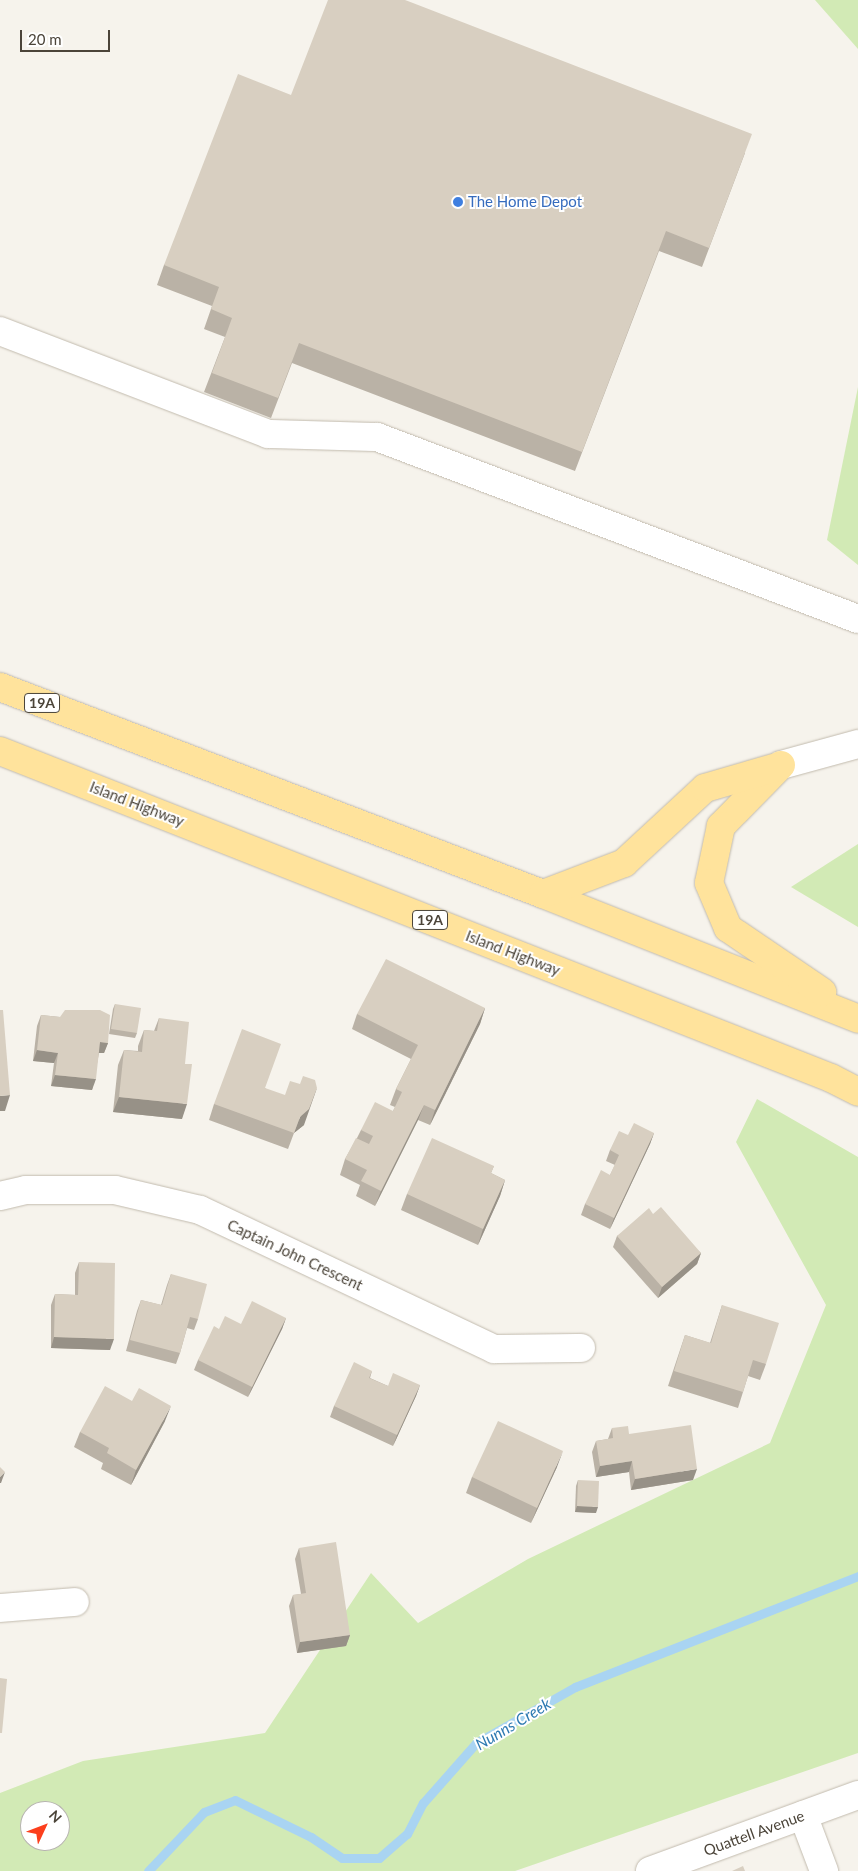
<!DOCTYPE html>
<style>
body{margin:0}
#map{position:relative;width:858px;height:1871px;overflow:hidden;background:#f6f3ec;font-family:Lato,sans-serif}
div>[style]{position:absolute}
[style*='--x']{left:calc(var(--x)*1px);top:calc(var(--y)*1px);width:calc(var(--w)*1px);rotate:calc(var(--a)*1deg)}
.green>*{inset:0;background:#d2eab5}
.stream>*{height:9px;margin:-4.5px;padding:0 4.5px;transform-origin:4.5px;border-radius:4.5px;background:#a9d4f2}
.roads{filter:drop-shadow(0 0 1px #c2bbae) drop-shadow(0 0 1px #c2bbae)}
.minor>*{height:28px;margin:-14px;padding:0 14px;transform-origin:14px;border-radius:14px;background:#fff}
.major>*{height:28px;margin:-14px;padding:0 14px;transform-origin:14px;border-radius:14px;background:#ffe39c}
.wall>*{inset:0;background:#bab2a6}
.shaded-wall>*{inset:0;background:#979187}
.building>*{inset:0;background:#d8cfc1}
.dots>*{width:14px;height:14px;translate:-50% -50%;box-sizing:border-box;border:2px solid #fff;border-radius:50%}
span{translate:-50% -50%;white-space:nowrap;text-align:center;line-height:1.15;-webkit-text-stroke:4px #fff;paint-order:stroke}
.shield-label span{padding:1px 4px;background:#fff;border:1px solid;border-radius:4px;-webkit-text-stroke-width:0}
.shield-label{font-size:14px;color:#4b4439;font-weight:700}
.shop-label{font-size:15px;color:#366cbe}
.left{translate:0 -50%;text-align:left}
.street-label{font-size:15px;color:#4b4439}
.water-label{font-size:16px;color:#2e7ab2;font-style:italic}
.north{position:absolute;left:20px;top:1801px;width:50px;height:50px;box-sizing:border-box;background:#fff;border:1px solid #b7b4b0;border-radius:50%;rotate:47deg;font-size:14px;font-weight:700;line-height:20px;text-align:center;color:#4b4439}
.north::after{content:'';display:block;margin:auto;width:18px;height:22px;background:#fc3f1d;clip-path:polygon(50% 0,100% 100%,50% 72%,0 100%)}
.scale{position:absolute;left:20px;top:30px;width:90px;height:22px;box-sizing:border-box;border:2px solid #4b4439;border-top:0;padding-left:6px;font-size:15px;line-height:18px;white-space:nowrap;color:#4b4439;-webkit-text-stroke:4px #fff;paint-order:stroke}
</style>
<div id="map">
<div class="green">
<i style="clip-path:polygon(815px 0,858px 0,858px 49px)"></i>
<i style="clip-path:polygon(858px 387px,858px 565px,827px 540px)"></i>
<i style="clip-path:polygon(858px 844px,858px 927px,791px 887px)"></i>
<i style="clip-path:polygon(evenodd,757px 1099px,858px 1157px,858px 1753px,515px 1871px,0 1871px,0 1793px,83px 1761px,265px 1733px,371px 1573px,418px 1623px,528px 1559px,770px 1443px,826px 1305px,736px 1142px,757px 1099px,30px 1811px,60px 1811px,60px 1841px,30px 1841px,30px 1811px)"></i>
</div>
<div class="stream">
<i style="--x:148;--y:1871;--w:81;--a:-46.5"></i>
<i style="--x:204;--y:1812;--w:33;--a:-21"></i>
<i style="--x:235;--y:1800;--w:85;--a:26"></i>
<i style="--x:311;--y:1837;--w:37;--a:34"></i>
<i style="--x:342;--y:1858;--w:37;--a:0"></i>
<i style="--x:379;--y:1858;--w:37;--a:-41"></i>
<i style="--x:407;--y:1834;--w:35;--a:-63"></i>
<i style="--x:423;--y:1803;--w:80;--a:-48.5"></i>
<i style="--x:476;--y:1743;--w:114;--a:-29.5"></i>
<i style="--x:575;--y:1687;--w:304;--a:-21.4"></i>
</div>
<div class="roads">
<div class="minor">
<i style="--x:0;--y:331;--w:287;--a:21"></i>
<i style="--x:268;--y:434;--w:109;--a:1.6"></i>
<i style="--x:377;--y:437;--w:514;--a:20.73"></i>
<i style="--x:781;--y:765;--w:80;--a:-15.3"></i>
<i style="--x:0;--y:1196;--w:27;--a:-13"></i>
<i style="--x:26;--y:1190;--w:89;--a:0"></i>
<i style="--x:115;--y:1190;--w:87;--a:13.2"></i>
<i style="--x:200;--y:1210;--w:325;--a:25.3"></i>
<i style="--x:494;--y:1349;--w:87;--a:-0.7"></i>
<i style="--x:0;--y:1608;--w:75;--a:-4.6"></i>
<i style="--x:803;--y:1815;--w:60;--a:69.4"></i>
<i style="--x:650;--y:1871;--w:221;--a:-20.1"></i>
</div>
<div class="major">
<i style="--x:0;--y:687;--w:581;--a:20.87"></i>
<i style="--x:543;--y:894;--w:339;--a:21.6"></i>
<i style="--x:0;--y:751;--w:893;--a:21.48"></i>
<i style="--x:831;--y:1078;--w:30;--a:27"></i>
<i style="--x:781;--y:765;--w:86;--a:134.5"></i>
<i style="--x:721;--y:826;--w:58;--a:101.9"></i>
<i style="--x:709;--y:883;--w:49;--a:67.1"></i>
<i style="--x:728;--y:928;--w:114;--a:34.2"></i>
<i style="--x:543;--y:894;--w:87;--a:-20.9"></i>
<i style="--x:624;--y:863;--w:110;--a:-42.8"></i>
<i style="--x:705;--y:788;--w:78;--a:-16.3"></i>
</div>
</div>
<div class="wall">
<i style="clip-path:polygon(291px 95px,745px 153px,702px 267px,659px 251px,575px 471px,292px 363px,271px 418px,204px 392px,225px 337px,204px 329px,212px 306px,157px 285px,164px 265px)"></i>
<i style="clip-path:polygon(115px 1004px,137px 1033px,135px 1038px,109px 1034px,113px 1009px)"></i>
<i style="clip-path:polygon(485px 1008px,480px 1024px,430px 1125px,418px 1120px,375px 1206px,356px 1196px,360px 1185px,340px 1175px,345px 1159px,357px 1138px,361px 1130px,393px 1111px,395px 1107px,390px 1105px,396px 1089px,411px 1059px,352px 1029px,357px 1014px)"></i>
<i style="clip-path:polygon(41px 1015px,60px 1017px,108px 1043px,104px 1053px,99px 1053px,92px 1090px,51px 1086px,54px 1063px,33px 1061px,37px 1026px)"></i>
<i style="clip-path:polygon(159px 1018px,185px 1064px,182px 1119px,113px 1112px,118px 1065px,124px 1050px,138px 1051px,138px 1046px,144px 1030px,154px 1031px)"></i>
<i style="clip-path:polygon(265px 1088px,304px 1125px,294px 1133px,288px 1149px,209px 1120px,214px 1104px)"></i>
<i style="clip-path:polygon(654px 1133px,650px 1144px,610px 1229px,581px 1215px,585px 1204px,610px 1175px,615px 1165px,606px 1161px,610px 1150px,628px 1135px)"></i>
<i style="clip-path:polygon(494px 1166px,491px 1173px,505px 1180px,500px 1196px,478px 1245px,401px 1210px,407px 1194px)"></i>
<i style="clip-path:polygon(653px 1214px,701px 1253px,697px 1264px,658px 1298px,613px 1247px,617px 1236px)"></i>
<i style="clip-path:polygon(79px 1262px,110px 1350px,51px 1348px,51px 1305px,55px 1294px,75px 1295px,75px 1273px)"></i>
<i style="clip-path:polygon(171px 1274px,198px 1319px,194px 1330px,187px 1328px,180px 1353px,176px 1364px,126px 1351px,137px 1311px,141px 1300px,161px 1305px,167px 1285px)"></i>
<i style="clip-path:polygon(722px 1305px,766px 1364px,760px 1380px,748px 1376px,738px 1408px,668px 1386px,685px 1335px,710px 1343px)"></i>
<i style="clip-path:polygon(286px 1318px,282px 1329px,248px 1397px,194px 1370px,198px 1360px,219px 1329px)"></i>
<i style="clip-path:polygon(372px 1371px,370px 1378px,388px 1386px,420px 1385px,416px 1396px,393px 1446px,330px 1417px,334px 1406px)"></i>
<i style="clip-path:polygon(165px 1421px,131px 1485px,101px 1469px,103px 1463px,74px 1447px,80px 1432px)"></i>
<i style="clip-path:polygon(612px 1428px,629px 1434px,693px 1480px,631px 1490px,629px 1472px,596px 1477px,592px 1452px,596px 1441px,608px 1439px)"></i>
<i style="clip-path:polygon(557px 1467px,531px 1523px,466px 1493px,472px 1477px)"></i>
<i style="clip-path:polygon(578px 1480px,596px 1513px,575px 1512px,576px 1486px)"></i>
<i style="clip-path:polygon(299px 1548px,350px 1635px,346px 1646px,297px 1653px,289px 1606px,293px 1595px,301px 1594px,295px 1559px)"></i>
</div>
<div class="shaded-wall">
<i style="clip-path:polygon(485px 1008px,480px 1024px,430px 1125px,435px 1110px)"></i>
<i style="clip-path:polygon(100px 1042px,108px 1043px,104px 1053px,96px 1053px)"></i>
<i style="clip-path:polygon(37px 1050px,58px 1053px,54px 1063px,33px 1061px)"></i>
<i style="clip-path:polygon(55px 1075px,96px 1079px,92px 1090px,51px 1086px)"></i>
<i style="clip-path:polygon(317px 1088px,304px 1125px,294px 1133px,288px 1149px,300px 1117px)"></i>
<i style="clip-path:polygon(10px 1095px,5px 1111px,0 1111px,0 1096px)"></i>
<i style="clip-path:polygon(119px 1097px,187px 1104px,182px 1119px,113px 1112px)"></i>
<i style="clip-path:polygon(424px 1105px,418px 1120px,375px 1206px,381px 1191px)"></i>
<i style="clip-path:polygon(654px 1133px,650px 1144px,610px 1229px,614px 1218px)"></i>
<i style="clip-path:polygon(505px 1180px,500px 1196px,478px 1245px,483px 1229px)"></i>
<i style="clip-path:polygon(701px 1253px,697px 1264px,658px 1298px,662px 1287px)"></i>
<i style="clip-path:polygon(286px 1318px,282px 1329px,248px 1397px,252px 1387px)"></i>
<i style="clip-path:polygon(54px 1337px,114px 1339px,110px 1350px,51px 1348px)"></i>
<i style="clip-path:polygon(420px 1385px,416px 1396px,393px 1446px,397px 1435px)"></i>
<i style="clip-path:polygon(171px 1406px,165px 1421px,131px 1485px,136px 1470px)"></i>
<i style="clip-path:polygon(563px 1451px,557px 1467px,531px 1523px,537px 1508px)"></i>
<i style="clip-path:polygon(632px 1461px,629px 1472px,596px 1477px,600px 1466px)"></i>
<i style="clip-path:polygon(697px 1469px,693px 1480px,631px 1490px,635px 1479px)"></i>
<i style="clip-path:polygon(5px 1472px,1px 1483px,0 1483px,0 1477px)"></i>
<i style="clip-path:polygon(577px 1506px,598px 1507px,596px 1513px,575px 1512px)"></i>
<i style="clip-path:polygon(350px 1635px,346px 1646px,297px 1653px,300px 1642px)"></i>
</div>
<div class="building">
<i style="clip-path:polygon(328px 0,405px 0,752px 134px,709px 248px,666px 231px,582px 452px,299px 343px,278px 398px,212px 373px,232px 318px,211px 309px,219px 287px,164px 265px,238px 74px,291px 95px)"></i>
<i style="clip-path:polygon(386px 959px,485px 1008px,435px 1110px,424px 1105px,381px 1191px,361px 1181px,367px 1170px,345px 1159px,356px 1138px,369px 1144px,373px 1136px,361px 1130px,375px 1102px,393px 1111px,402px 1092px,396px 1089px,418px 1045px,357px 1014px)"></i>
<i style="clip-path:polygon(115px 1004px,141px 1008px,137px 1033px,111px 1029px)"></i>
<i style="clip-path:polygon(0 1010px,3px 1010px,10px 1095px,0 1096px)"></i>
<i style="clip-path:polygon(65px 1010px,100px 1010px,110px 1015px,108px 1043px,100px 1042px,96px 1079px,55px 1075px,58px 1053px,37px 1050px,41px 1015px,60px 1017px)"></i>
<i style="clip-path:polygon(159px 1018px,189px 1022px,185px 1064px,192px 1064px,187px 1104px,119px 1097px,124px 1050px,142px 1052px,144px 1030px,157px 1031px)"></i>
<i style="clip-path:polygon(242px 1029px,281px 1044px,265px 1088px,285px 1095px,290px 1081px,300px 1084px,303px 1076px,315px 1080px,317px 1088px,309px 1109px,300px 1117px,294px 1133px,214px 1104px)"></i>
<i style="clip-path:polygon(634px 1123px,654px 1133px,614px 1218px,585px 1204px,601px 1170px,610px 1175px,619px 1155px,610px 1150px,619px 1131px,628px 1135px)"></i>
<i style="clip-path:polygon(432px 1138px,494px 1166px,491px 1173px,505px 1180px,483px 1229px,407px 1194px)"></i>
<i style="clip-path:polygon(661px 1207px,701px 1253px,662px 1287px,617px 1236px,649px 1208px,653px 1214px)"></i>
<i style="clip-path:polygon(79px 1262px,115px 1263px,114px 1339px,54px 1337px,55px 1294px,78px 1295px)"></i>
<i style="clip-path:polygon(171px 1274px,207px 1284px,198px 1319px,190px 1317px,180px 1353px,130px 1340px,141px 1300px,162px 1305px)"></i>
<i style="clip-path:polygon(252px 1301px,286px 1318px,252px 1387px,198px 1360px,214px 1326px,219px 1329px,225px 1316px,241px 1324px)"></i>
<i style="clip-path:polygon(722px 1305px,779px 1323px,766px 1364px,753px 1360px,743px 1392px,674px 1371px,685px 1335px,711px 1343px)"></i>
<i style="clip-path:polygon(354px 1362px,372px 1371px,369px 1378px,388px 1386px,393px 1373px,420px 1385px,397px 1435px,334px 1406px)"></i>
<i style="clip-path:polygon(105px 1386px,132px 1401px,139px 1388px,171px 1406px,136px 1470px,107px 1453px,109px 1448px,80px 1432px)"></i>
<i style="clip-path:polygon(498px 1421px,563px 1451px,537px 1508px,472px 1477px)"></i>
<i style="clip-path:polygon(691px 1425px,697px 1469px,635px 1479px,632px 1461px,600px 1466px,596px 1441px,613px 1438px,612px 1428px,628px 1426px,629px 1434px)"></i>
<i style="clip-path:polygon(0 1467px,5px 1472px,0 1477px)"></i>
<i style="clip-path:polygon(578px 1480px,599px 1481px,598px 1507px,577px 1506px)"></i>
<i style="clip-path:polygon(336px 1542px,350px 1635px,300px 1642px,293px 1595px,306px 1593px,299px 1548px)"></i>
<i style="clip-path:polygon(0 1678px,7px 1679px,2px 1733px,0 1733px)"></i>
<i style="clip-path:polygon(743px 1866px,745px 1871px,732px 1871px)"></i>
</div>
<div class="dots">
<i style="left:458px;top:202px;background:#3f7fe0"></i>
</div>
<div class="shield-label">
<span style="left:42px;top:703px">19A</span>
<span style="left:430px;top:920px">19A</span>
</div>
<div class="shop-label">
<span class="left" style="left:468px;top:202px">The Home Depot</span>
</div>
<div class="street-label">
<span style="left:137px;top:804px;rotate:21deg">Island Highway</span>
<span style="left:513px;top:953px;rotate:21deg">Island Highway</span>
<span style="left:295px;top:1255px;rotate:25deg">Captain John Crescent</span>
<span style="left:754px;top:1833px;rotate:-20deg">Quattell Avenue</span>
</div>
<div class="water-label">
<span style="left:513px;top:1724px;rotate:-31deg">Nunns Creek</span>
</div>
<div class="north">N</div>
<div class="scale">20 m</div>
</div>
